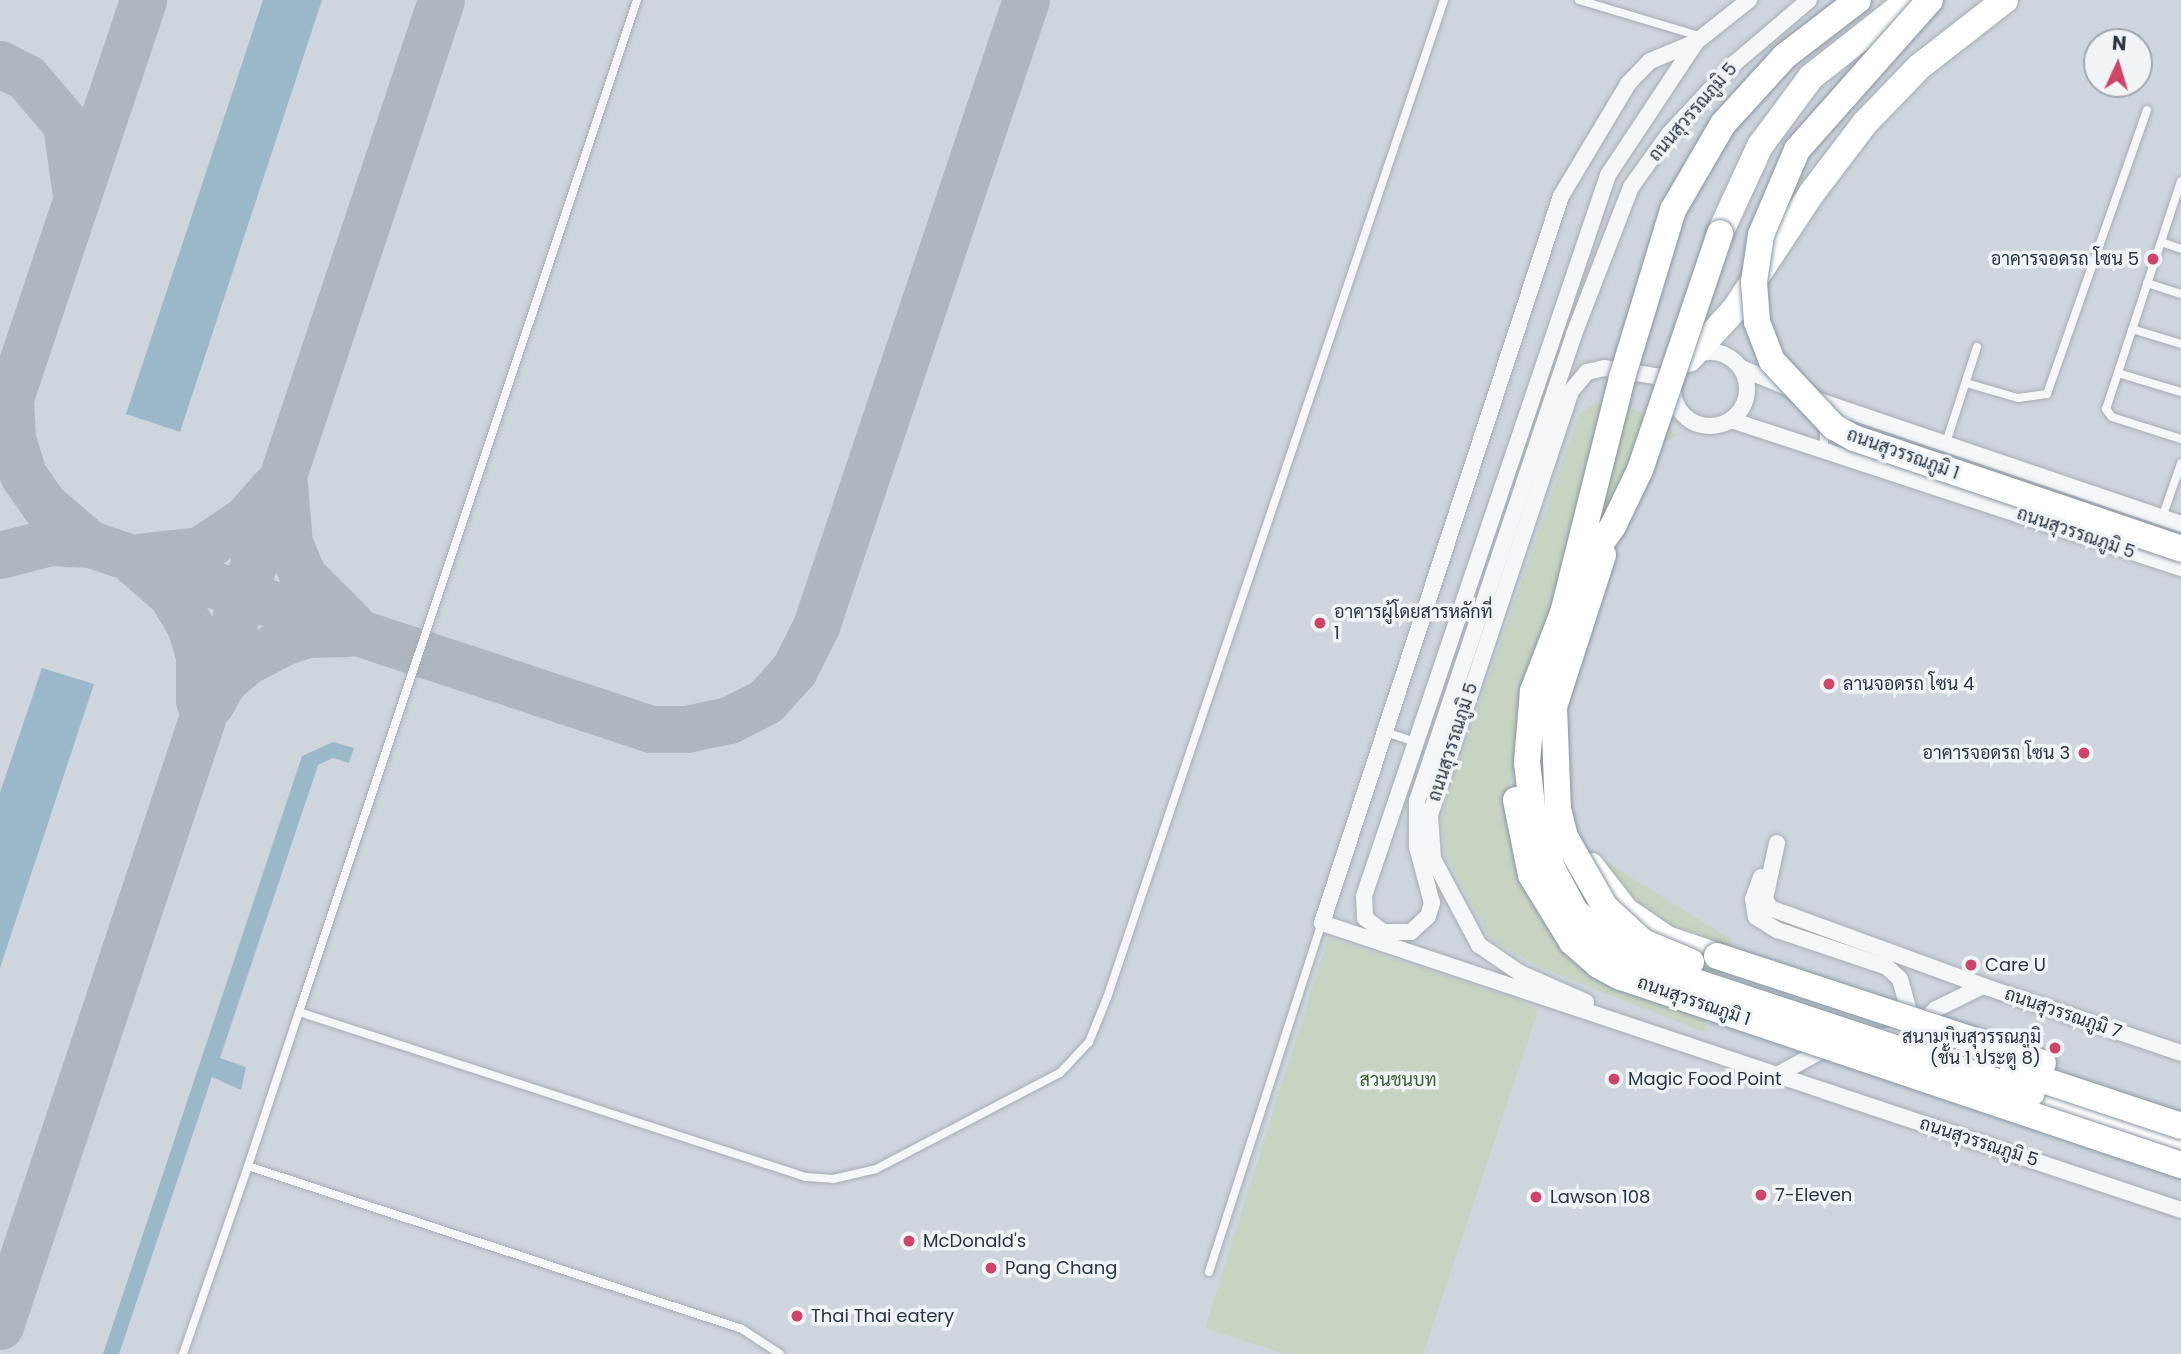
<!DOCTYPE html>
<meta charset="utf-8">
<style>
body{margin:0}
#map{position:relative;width:2181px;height:1354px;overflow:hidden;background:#e1e5ea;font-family:Poppins,Sarabun,sans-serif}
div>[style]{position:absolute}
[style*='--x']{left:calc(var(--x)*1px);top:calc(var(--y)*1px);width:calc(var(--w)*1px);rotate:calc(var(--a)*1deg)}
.built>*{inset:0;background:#cfd5dc}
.green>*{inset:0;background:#c8d4c2}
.water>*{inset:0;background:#9bb8ca}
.taxiway>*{height:47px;margin:-23.5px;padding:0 23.5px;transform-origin:23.5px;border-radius:23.5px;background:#aeb6bf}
.roads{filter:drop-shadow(0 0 2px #a6adb4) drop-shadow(0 0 2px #a6adb4)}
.service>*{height:8px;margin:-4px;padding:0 4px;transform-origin:4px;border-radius:4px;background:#f4f6f8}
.minor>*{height:16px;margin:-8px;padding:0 8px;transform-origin:8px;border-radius:8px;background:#f4f6f8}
.minor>.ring{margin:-8px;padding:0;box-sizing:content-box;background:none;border:16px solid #f4f6f8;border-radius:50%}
.trunk>*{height:26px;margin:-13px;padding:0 13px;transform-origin:13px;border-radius:13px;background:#fff}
.bridges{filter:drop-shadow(0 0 2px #8895a1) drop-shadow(0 0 2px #8895a1)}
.trunk-bridge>*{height:26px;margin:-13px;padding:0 13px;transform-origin:13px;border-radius:13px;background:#fff}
.dots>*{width:19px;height:19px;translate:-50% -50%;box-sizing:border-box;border:4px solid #f0f4f7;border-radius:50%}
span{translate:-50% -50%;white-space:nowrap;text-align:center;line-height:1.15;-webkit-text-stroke:7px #f0f4f7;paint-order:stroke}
.street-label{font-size:18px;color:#293542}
.poi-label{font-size:18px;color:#293542}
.right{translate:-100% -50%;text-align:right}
.left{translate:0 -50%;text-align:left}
.park-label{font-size:18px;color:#425e36}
.north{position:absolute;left:2083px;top:28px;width:70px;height:70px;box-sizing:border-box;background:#f0f4f7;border:2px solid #a0a8af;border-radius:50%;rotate:4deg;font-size:19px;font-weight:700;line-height:28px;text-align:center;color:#293542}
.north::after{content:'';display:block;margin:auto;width:24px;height:32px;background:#d1446a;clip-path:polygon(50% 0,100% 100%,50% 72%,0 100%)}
</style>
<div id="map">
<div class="built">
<i style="clip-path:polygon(evenodd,0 0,2181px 0,2181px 1354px,0 1354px,0 0,2097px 42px,2139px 42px,2139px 84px,2097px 84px,2097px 42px)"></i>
</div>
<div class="green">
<i style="clip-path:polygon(1595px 403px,1634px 409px,1678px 435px,1632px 460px,1504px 798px,1732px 940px,1704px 1032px,1541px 968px,1500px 945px,1488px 934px,1446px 856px,1441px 821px,1448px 795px,1579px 414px)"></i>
<i style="clip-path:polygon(1328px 938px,1519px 1000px,1538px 1011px,1423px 1354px,1285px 1354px,1205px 1328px)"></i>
</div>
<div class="water">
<i style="clip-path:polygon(263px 0,322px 0,180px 432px,126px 414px)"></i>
<i style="clip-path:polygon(42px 668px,94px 684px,0 968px,0 793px)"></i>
<i style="clip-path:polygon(333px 742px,354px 748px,349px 763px,333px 758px,318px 765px,220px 1058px,246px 1067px,241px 1090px,212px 1077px,119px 1354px,103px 1354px,302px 756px)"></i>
</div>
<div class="taxiway">
<i style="--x:0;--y:64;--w:30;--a:27"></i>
<i style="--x:27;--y:78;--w:60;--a:49.7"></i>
<i style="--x:66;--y:124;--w:66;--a:82.1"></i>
<i style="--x:10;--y:399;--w:39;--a:87"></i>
<i style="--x:12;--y:438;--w:39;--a:73"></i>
<i style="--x:23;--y:475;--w:37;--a:55"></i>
<i style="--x:44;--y:505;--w:60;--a:40.3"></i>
<i style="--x:0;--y:428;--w:451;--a:-71.5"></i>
<i style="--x:284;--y:484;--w:59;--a:85.2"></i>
<i style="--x:289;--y:543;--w:36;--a:67"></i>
<i style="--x:303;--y:576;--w:68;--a:45"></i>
<i style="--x:0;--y:555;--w:52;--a:-14.6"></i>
<i style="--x:50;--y:542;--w:40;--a:2.9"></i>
<i style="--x:90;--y:544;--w:591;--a:18.25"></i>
<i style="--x:651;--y:729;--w:35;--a:0"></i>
<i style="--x:686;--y:729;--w:44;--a:-11.8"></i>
<i style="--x:729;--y:720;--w:42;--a:-27.2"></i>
<i style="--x:766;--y:701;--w:42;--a:-47.9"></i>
<i style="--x:794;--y:670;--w:49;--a:-63.4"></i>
<i style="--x:816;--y:626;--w:660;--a:-71.46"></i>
<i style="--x:144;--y:556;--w:56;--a:-6.1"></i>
<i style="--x:200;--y:550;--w:55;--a:-34"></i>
<i style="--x:246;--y:519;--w:41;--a:-48.9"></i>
<i style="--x:133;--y:561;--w:50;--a:41"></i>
<i style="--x:171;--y:594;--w:37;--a:59"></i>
<i style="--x:190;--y:626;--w:30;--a:73"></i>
<i style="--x:199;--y:655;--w:46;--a:90"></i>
<i style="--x:211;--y:703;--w:25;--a:-61"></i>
<i style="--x:223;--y:681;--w:31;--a:-40"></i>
<i style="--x:247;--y:661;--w:41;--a:-27.8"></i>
<i style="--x:283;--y:642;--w:25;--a:-18"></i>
<i style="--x:307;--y:634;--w:41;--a:-1.4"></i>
<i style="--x:0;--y:1326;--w:1397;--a:-71.6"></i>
</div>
<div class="roads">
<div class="service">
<i style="--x:1579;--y:0;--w:128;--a:16.7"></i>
<i style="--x:2181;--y:181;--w:240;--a:108.2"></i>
<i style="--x:2106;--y:409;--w:10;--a:53"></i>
<i style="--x:2112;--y:417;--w:72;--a:17.7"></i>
<i style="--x:2161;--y:242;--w:21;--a:19"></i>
<i style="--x:2147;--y:283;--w:36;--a:18"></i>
<i style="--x:2132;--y:329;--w:51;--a:17"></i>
<i style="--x:2118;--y:373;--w:66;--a:16.8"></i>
<i style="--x:1966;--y:383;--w:54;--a:16.1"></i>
<i style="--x:2018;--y:398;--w:29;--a:-8"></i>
<i style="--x:2047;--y:394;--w:301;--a:-70.6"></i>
<i style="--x:1824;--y:423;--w:28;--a:90"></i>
<i style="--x:1945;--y:446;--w:104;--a:-72.1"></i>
<i style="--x:2162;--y:518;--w:58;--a:-70.9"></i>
<i style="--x:1385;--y:732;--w:33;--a:18"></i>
<i style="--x:299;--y:1012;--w:1067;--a:-71.53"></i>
<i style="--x:248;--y:1166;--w:162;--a:-71.7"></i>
<i style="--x:299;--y:1012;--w:533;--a:18.03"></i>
<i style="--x:806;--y:1177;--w:27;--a:4"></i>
<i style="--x:833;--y:1179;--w:44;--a:-13.1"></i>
<i style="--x:876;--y:1169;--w:208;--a:-27.6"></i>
<i style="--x:1060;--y:1073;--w:42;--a:-46.9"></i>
<i style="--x:1089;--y:1042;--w:48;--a:-67.8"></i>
<i style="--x:1107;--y:998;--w:1053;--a:-71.34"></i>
<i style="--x:1209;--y:1272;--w:367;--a:-72.1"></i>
<i style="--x:183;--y:1354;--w:199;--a:-70.9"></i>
<i style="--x:248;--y:1166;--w:520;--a:18.26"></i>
<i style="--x:742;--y:1329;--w:45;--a:33.3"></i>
</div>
<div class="minor">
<i style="--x:1749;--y:0;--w:68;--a:141.6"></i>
<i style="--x:1696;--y:42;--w:159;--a:123.5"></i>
<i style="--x:1608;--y:175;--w:761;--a:108.7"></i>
<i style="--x:1364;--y:896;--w:22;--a:87"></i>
<i style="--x:1365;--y:918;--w:23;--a:38"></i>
<i style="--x:1383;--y:932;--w:28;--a:0"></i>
<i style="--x:1411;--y:932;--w:23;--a:-43"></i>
<i style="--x:1428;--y:916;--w:14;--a:-73"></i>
<i style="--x:1432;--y:903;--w:58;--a:-105"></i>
<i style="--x:1417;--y:847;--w:46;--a:-90"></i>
<i style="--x:1417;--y:801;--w:493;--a:-71.4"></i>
<i style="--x:1574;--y:334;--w:158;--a:-68.8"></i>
<i style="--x:1631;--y:187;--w:65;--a:-54.4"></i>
<i style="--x:1669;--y:134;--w:97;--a:-47.1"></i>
<i style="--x:1735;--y:63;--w:97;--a:-40.4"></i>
<i style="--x:1696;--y:42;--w:50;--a:157.6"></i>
<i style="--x:1650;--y:61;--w:32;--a:134"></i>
<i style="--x:1628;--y:84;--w:131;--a:120.9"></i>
<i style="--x:1561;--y:196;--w:765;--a:108.2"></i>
<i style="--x:1322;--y:923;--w:906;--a:18.47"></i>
<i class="ring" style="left:1673px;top:352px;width:58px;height:58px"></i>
<i style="--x:1741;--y:368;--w:57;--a:22.5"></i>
<i style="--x:1814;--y:399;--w:388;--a:18.8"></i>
<i style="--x:1731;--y:420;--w:474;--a:18.2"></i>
<i style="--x:1777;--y:843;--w:57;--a:102.1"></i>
<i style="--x:1765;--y:899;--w:10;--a:61"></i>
<i style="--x:1770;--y:908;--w:227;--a:20.1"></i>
<i style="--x:1761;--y:877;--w:23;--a:110"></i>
<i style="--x:1753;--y:899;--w:18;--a:81"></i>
<i style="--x:1756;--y:917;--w:25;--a:32"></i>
<i style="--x:1777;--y:930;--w:116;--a:18.6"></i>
<i style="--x:1887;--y:967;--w:18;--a:43"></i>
<i style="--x:1900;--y:979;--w:49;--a:74.5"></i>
<i style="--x:1586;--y:1002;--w:72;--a:-156.3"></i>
<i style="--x:1520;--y:973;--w:50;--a:-145.7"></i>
<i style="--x:1479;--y:945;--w:98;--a:-118.1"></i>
<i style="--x:1433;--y:859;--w:44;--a:-93.9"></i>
<i style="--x:1430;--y:815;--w:447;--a:-71.6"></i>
<i style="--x:1571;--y:391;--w:25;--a:-50"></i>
<i style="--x:1587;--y:372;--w:17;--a:-13"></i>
<i style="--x:1604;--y:368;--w:71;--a:8.9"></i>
<i style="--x:1879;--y:1037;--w:31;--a:-7"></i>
<i style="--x:1910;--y:1033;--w:35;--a:-43"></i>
<i style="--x:1936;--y:1009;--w:52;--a:-26.1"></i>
<i style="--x:1983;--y:986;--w:209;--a:18.7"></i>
<i style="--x:1777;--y:1075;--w:60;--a:-28.7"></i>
</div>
<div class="trunk">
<i style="--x:1720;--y:233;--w:96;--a:-65.3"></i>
<i style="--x:1760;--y:146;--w:86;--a:-53.5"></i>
<i style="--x:1811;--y:77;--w:125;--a:-38.2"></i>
<i style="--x:1689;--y:359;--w:68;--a:-47.4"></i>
<i style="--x:1735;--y:309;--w:138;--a:-56.5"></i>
<i style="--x:1811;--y:194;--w:89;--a:-52.7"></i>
<i style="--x:1865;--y:123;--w:78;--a:-46"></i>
<i style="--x:1919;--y:67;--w:109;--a:-37.9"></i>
<i style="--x:1591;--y:866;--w:57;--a:52.1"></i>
<i style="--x:1626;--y:911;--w:50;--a:34.3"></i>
<i style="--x:1667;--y:939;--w:53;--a:18.8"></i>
<i style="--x:2032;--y:1093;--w:157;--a:18.9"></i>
</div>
</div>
<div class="bridges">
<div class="trunk-bridge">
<i style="--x:1858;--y:0;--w:92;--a:142.5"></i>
<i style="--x:1785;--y:56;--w:92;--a:132.4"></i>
<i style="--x:1723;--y:124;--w:99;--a:120.2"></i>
<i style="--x:1673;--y:210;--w:176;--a:106.9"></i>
<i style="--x:1622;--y:378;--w:242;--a:104.1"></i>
<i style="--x:1563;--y:613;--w:84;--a:111"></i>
<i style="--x:1533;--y:691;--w:71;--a:94.8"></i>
<i style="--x:1527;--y:762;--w:53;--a:83.5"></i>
<i style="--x:1533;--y:815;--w:56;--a:70.3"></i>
<i style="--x:1552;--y:868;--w:49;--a:61.9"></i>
<i style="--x:1575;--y:911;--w:52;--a:43.5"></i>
<i style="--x:1613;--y:947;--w:39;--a:29"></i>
<i style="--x:1647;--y:966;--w:405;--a:18.3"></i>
<i style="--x:1930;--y:0;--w:200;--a:131.6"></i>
<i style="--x:1797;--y:150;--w:92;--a:113"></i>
<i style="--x:1761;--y:235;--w:48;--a:98.5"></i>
<i style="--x:1754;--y:282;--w:40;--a:85.7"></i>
<i style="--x:1757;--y:322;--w:42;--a:69"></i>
<i style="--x:1772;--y:361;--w:91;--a:46.8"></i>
<i style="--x:1834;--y:427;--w:23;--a:29"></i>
<i style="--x:1854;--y:438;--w:345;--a:18.7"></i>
<i style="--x:1603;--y:555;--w:160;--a:107.9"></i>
<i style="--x:1554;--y:707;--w:102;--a:87.8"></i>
<i style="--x:1558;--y:809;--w:29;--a:76"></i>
<i style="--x:1565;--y:837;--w:81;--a:60.3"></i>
<i style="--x:1605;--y:907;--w:52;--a:42.6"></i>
<i style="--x:1643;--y:942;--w:52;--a:22.6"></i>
<i style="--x:1578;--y:576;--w:61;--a:-55"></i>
<i style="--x:1613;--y:526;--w:62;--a:-64.3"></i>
<i style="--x:1640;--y:470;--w:250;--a:-71.3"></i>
<i style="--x:1516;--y:800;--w:76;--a:78.7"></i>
<i style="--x:1531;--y:875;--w:79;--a:58.5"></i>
<i style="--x:1572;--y:942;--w:35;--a:41"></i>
<i style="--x:1598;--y:965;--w:26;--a:28"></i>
<i style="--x:1621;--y:977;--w:591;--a:18.56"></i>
<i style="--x:1717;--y:956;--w:343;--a:18.2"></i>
<i style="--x:2013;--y:1070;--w:177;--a:18.4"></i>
</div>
</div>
<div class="dots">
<i style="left:2153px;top:259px;background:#d1446a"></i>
<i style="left:1320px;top:623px;background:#d1446a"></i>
<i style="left:1829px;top:684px;background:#d1446a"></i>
<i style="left:2084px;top:753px;background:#d1446a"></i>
<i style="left:1971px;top:965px;background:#d1446a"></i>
<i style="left:2055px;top:1048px;background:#d1446a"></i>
<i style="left:1614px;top:1079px;background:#d1446a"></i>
<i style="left:1761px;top:1195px;background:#d1446a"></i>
<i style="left:1536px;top:1197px;background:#d1446a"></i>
<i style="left:909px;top:1241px;background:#d1446a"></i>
<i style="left:991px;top:1268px;background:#d1446a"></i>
<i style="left:797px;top:1316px;background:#d1446a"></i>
</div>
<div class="street-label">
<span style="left:1693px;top:112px;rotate:-49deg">ถนนสุวรรณภูมิ 5</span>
<span style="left:1903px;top:454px;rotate:20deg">ถนนสุวรรณภูมิ 1</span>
<span style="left:2076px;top:533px;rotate:19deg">ถนนสุวรรณภูมิ 5</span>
<span style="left:1453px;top:742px;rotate:-72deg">ถนนสุวรรณภูมิ 5</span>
<span style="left:1694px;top:1001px;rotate:19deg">ถนนสุวรรณภูมิ 1</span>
<span style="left:2063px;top:1013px;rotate:19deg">ถนนสุวรรณภูมิ 7</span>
<span style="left:1979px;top:1142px;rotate:18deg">ถนนสุวรรณภูมิ 5</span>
</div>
<div class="poi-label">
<span class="right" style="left:2139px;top:259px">อาคารจอดรถ โซน 5</span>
<span class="left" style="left:1334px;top:623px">อาคารผู้โดยสารหลักที่<br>1</span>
<span class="left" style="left:1843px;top:684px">ลานจอดรถ โซน 4</span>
<span class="right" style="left:2070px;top:753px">อาคารจอดรถ โซน 3</span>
<span class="left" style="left:1985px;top:965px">Care U</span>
<span class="right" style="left:2041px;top:1048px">สนามบินสุวรรณภูมิ<br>(ชั้น 1 ประตู 8)</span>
<span class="left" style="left:1628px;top:1079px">Magic Food Point</span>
<span class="left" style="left:1775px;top:1195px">7-Eleven</span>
<span class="left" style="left:1550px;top:1197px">Lawson 108</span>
<span class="left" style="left:923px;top:1241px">McDonald's</span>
<span class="left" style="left:1005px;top:1268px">Pang Chang</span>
<span class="left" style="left:811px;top:1316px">Thai Thai eatery</span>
</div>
<div class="park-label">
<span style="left:1398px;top:1080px">สวนชนบท</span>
</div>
<div class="north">N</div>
</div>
